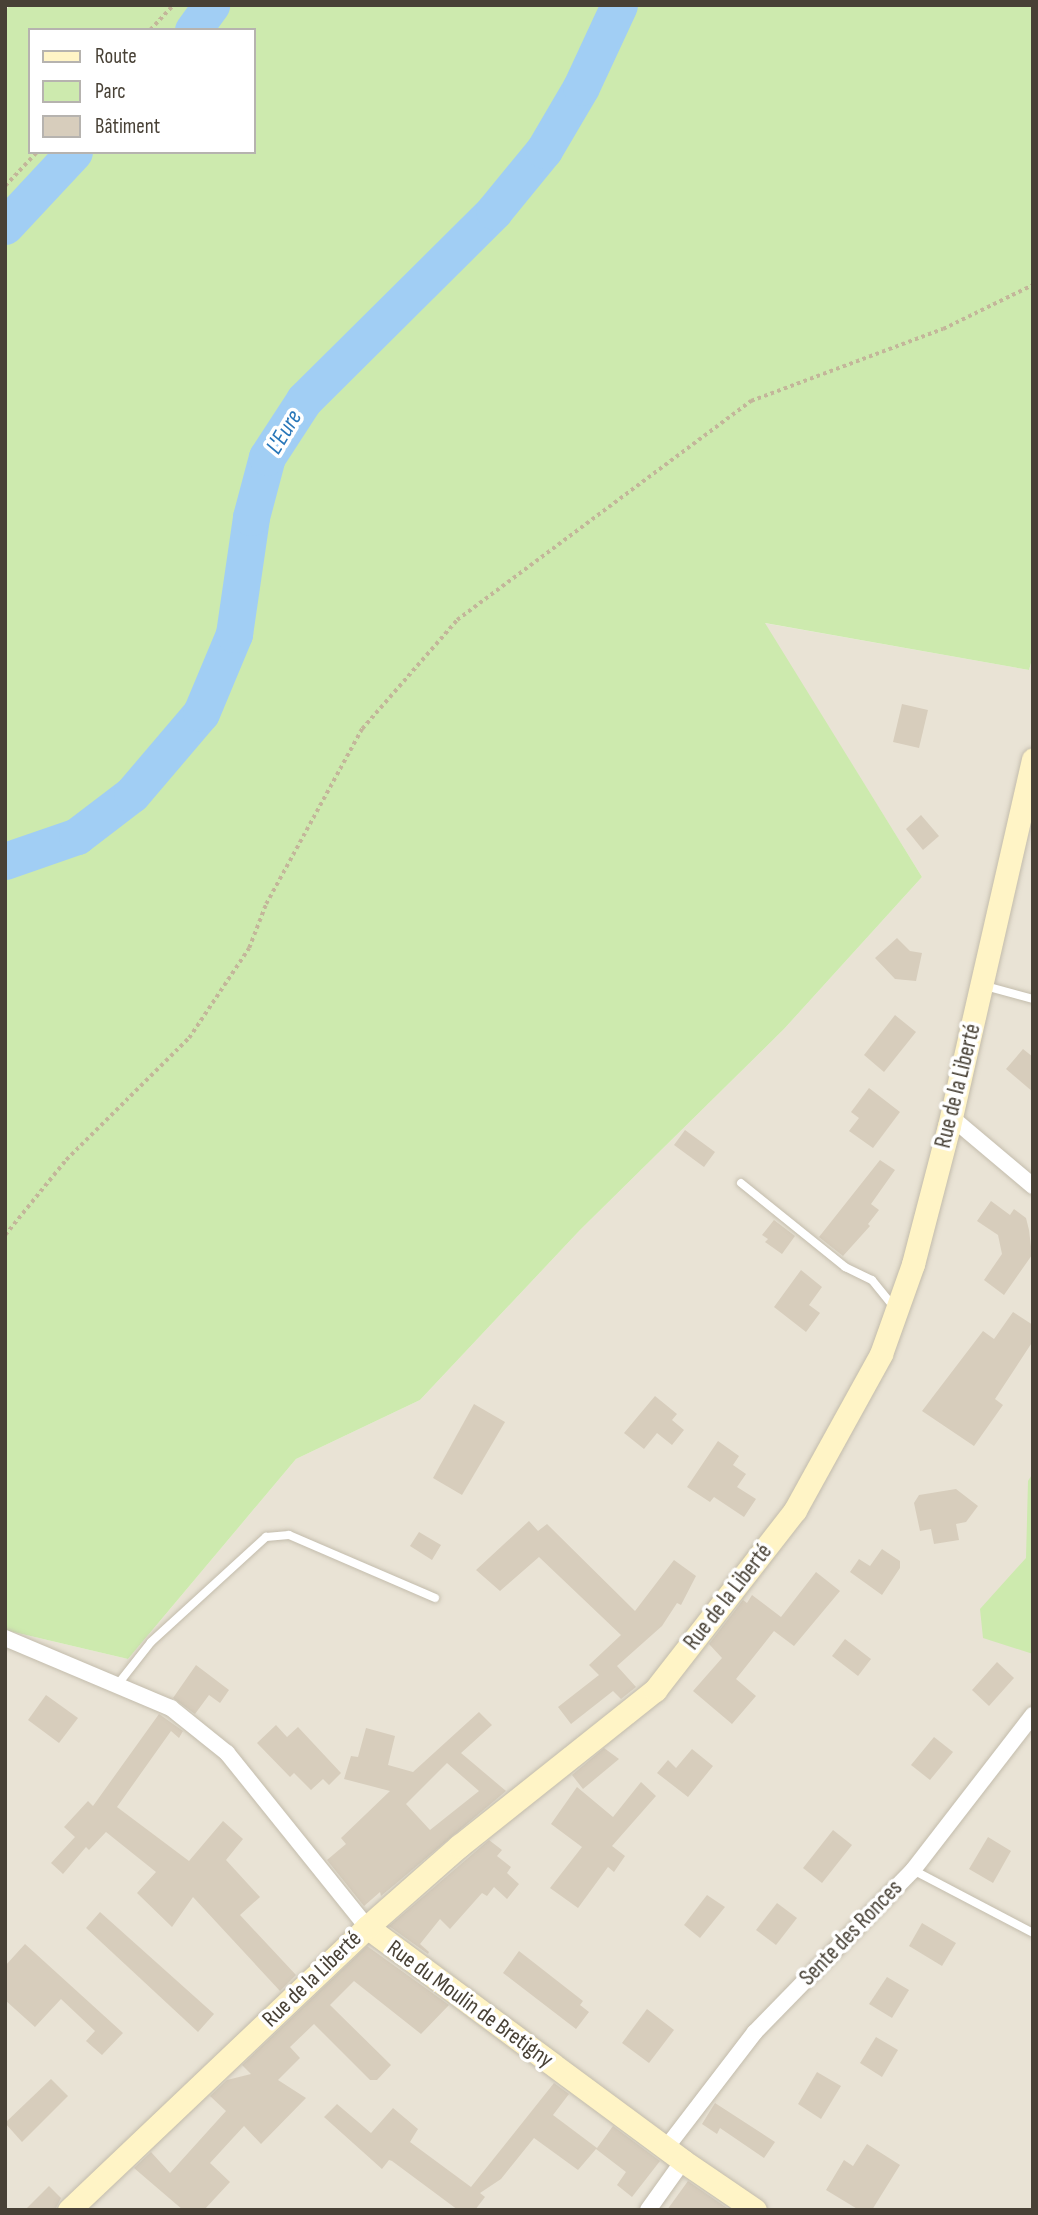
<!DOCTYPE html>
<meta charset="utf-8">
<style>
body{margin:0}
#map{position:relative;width:1038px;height:2215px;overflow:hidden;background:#f4f1e7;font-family:"Sofia Sans Condensed",sans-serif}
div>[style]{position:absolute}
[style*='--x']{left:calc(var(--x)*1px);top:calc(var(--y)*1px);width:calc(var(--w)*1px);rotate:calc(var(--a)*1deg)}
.residential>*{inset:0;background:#e9e3d5}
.green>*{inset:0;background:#cdeaae}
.river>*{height:37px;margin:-18.5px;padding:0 18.5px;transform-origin:18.5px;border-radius:18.5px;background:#a1cef4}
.building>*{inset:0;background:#d7cdbc}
.path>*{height:3.5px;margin-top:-1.75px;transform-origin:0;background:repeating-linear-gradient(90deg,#c3b69a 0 3.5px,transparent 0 7px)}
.roads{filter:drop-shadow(0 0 2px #c3bcac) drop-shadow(0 0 2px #c3bcac)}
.lane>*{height:8px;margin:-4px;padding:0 4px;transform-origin:4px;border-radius:4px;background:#fff}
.street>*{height:16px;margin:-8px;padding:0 8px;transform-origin:8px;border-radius:8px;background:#fff}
.secondary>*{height:23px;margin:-11.5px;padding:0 11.5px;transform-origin:11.5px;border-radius:11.5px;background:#fff4c6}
span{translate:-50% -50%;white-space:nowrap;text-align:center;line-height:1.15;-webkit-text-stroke:7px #fff;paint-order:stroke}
.street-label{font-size:23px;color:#484136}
.water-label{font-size:24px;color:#2977b9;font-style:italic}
.frame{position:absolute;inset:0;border:7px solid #484136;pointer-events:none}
.legend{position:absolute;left:28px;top:28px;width:228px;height:126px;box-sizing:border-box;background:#fff;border:2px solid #b6b3af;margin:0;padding:9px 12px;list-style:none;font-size:21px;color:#484136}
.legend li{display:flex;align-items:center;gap:14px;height:35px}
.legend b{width:35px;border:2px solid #b6b3af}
</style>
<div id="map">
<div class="residential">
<i style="clip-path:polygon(764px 623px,1029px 670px,1033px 656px,1033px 2210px,5px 2210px,5px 1630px,128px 1659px,296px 1459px,420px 1400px,580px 1230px,784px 1029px,922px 877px)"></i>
</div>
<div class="green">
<i style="clip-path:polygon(evenodd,10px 5px,1033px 5px,1033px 656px,1029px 670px,765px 623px,922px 877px,784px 1029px,580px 1230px,420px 1400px,296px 1459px,128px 1659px,5px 1630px,5px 11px,10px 5px,30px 30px,254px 30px,254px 152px,30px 152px,30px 30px)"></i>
<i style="clip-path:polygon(1033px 1473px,1033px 1654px,983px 1638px,980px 1609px,1026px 1558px,1028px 1481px)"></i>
</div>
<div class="river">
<i style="--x:193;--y:30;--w:31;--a:-54"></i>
<i style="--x:5;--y:226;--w:101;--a:-47"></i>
<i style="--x:5;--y:861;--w:76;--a:-19.1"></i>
<i style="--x:77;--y:836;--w:69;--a:-37.4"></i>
<i style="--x:132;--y:794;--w:106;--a:-49.6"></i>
<i style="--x:201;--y:713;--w:86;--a:-67.3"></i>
<i style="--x:234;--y:634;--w:118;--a:-81.7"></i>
<i style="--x:251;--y:517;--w:62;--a:-75.1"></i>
<i style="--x:267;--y:457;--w:68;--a:-57"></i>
<i style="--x:304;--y:400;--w:268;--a:-44.8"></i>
<i style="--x:494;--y:211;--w:79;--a:-50.7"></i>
<i style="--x:544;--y:150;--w:73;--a:-59.6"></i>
<i style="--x:581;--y:87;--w:90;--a:-65.1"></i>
</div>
<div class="building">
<i style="clip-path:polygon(902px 704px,928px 710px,919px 748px,893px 742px)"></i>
<i style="clip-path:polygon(921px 815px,939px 836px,923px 850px,906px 829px)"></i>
<i style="clip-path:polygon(897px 938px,910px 951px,922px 953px,916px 981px,895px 979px,875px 958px)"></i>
<i style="clip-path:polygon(895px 1015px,916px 1032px,884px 1072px,864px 1055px)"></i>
<i style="clip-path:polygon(1023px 1049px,1033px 1057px,1033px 1092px,1006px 1069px)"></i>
<i style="clip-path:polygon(869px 1088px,900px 1112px,873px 1148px,849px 1131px,859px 1118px,851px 1112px)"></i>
<i style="clip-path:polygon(685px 1130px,715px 1152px,704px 1167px,674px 1145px)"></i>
<i style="clip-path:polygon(880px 1160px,895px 1170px,871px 1204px,879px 1210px,868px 1224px,870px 1226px,843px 1256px,819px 1237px)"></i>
<i style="clip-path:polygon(991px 1201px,1010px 1215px,1014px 1209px,1026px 1218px,1029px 1230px,1032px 1255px,1004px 1295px,984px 1280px,1002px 1254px,998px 1235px,977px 1221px)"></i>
<i style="clip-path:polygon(774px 1220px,795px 1236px,782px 1254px,765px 1242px,768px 1239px,762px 1235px)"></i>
<i style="clip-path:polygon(801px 1270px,822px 1287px,809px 1305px,820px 1313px,806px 1332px,774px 1307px)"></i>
<i style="clip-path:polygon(1013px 1312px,1033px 1325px,1033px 1341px,995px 1399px,1003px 1405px,974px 1446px,922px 1411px,983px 1331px,994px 1339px)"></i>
<i style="clip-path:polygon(655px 1396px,677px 1414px,672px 1420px,684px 1430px,672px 1445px,657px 1433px,644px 1449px,624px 1433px)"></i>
<i style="clip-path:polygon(474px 1404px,505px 1422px,462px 1495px,433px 1478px)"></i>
<i style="clip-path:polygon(718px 1441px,739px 1456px,733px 1465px,746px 1474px,737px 1487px,756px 1499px,744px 1517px,714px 1497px,710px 1502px,687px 1487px)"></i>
<i style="clip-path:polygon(956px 1489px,978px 1506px,966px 1522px,956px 1524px,959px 1540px,934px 1544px,931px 1529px,920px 1531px,914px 1503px,919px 1495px)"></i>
<i style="clip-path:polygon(529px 1521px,538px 1531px,547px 1524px,635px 1611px,674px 1560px,696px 1576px,681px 1605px,677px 1603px,662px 1626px,617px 1666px,636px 1687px,621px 1699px,613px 1691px,571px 1724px,558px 1707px,599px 1675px,589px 1665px,621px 1635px,539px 1557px,500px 1591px,476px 1570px)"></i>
<i style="clip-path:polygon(419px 1532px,441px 1545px,432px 1560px,410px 1546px)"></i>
<i style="clip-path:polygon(882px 1549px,900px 1561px,900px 1568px,882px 1595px,850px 1572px,859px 1559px,870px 1566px)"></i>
<i style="clip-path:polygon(816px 1572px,840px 1591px,794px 1646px,774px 1631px,736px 1679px,756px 1696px,732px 1724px,693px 1691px,722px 1658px,709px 1644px,743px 1600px,747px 1603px,752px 1595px,781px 1617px)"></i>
<i style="clip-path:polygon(845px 1639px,871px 1659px,858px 1676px,832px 1656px)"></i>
<i style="clip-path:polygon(997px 1662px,1014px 1678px,989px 1706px,972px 1690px)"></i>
<i style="clip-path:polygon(196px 1665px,229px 1690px,220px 1703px,209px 1695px,195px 1714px,173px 1698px)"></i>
<i style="clip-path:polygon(46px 1695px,78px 1718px,59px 1743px,28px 1720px)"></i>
<i style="clip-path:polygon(evenodd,479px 1712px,492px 1725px,461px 1753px,506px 1791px,381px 1896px,380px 1892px,364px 1906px,327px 1860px,346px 1844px,341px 1838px,390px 1791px,344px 1779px,351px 1756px,358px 1757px,366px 1728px,395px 1736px,388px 1765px,413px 1772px,479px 1712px,447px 1763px,479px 1791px,430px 1830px,406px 1804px,447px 1763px)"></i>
<i style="clip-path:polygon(159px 1714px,183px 1731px,179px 1738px,171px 1731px,117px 1807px,189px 1861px,223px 1821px,243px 1839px,226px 1860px,260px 1897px,240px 1915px,296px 1975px,280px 1991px,193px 1897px,172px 1927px,137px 1893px,156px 1872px,106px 1832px,89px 1850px,86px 1847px,63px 1874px,51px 1863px,75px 1837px,64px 1827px,88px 1801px,93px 1806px)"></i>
<i style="clip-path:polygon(276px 1725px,287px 1737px,298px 1727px,341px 1773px,329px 1785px,323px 1779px,311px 1790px,294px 1773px,290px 1777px,257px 1743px)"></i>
<i style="clip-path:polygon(934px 1737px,953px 1752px,930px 1780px,911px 1765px)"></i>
<i style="clip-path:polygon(604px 1748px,619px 1759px,583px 1789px,572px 1775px)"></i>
<i style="clip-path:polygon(692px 1749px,713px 1766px,688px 1797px,657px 1773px,668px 1760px,676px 1768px)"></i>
<i style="clip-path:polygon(641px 1782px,656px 1796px,612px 1846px,625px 1856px,614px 1872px,608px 1867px,578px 1908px,550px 1888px,582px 1847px,551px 1824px,577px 1787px,613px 1817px)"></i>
<i style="clip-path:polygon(833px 1830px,852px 1845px,822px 1883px,803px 1868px)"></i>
<i style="clip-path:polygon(988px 1837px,1011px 1851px,993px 1883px,969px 1869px)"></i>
<i style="clip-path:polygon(489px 1840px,502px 1850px,497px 1856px,511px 1867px,507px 1873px,519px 1884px,507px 1899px,494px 1887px,487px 1896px,482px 1893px,450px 1929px,440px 1919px,420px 1944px,429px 1952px,428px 1954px,389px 1926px)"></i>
<i style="clip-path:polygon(707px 1895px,725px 1907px,700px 1938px,684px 1925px)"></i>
<i style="clip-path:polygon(777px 1903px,797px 1918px,776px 1945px,756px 1930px)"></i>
<i style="clip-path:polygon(100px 1912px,214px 2014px,198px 2032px,86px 1928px)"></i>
<i style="clip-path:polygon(922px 1923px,956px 1943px,942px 1966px,909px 1946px)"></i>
<i style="clip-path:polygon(25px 1944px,123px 2033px,102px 2055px,86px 2041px,95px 2031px,61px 1999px,35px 2027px,5px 2000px,5px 1966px)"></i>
<i style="clip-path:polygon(367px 1946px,449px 2005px,421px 2034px,354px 1981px,330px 2005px,391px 2065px,377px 2080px,370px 2080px,314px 2024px,290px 2047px,300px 2058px,278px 2080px,306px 2098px,261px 2144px,244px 2126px,210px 2163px,230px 2182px,204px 2210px,183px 2210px,134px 2168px,151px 2152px,170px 2173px,226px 2111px,210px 2096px,227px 2080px,251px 2074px,242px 2065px)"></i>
<i style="clip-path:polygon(519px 1951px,583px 2001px,580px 2005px,589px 2012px,576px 2029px,503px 1973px)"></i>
<i style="clip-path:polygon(887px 1977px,909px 1990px,892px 2018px,869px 2004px)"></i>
<i style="clip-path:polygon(647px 2009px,674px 2030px,649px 2063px,622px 2043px)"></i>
<i style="clip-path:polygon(876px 2037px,898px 2050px,882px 2077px,860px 2063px)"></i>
<i style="clip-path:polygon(817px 2072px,841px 2086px,821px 2119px,798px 2104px)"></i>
<i style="clip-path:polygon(51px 2079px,68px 2096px,22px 2142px,5px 2123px)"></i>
<i style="clip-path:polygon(554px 2083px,569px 2094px,553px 2115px,597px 2148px,613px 2126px,660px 2161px,632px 2197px,617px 2185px,626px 2172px,596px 2149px,578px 2170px,534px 2138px,501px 2179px,480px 2193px,485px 2197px,475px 2210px,458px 2210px,392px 2161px,389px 2160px,382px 2169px,324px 2117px,337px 2104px,371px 2133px,393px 2108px,418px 2129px,410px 2142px,471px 2187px)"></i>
<i style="clip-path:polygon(715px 2103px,775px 2142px,764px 2158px,720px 2128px,717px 2134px,702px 2124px)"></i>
<i style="clip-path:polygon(867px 2144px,900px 2165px,872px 2210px,859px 2210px,826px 2190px,844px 2160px,853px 2166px)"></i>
<i style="clip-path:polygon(688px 2181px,730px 2210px,667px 2210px)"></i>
<i style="clip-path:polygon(49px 2186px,61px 2198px,55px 2210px,25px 2210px)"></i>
</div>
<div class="path">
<i style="--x:150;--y:30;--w:34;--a:-47"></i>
<i style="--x:5;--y:186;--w:47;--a:-46.7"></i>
<i style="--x:5;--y:1235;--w:97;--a:-50.9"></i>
<i style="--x:66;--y:1160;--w:173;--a:-44.8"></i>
<i style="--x:189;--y:1038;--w:108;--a:-56.3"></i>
<i style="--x:249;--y:948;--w:47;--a:-68.9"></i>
<i style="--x:266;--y:904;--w:200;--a:-61.3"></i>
<i style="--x:362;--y:729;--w:145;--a:-48.9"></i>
<i style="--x:457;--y:620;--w:367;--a:-36.7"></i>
<i style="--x:751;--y:401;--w:205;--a:-20.6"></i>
<i style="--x:943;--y:329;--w:100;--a:-26.1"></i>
</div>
<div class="roads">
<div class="lane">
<i style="--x:985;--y:986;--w:50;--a:15.2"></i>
<i style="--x:741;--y:1183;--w:134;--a:38.9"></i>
<i style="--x:845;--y:1267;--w:30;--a:26"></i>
<i style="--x:872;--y:1280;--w:36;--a:51"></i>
<i style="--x:118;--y:1684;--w:53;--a:-51.8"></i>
<i style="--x:151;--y:1642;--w:156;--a:-42.4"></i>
<i style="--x:266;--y:1537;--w:23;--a:-5"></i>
<i style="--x:289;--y:1535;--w:159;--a:23.3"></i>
<i style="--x:913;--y:1870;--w:136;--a:27.7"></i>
</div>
<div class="street">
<i style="--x:951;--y:1117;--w:107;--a:40.1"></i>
<i style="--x:5;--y:1638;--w:180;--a:22.9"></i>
<i style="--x:171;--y:1708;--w:72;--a:38.8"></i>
<i style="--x:227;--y:1753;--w:223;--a:51.2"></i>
<i style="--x:666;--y:2148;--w:146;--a:-52.5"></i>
<i style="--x:755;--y:2032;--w:226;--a:-45.7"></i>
<i style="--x:913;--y:1870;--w:196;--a:-52.3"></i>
<i style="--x:648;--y:2210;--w:60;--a:-54.5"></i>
</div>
<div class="secondary">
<i style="--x:367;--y:1927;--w:393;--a:36.5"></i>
<i style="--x:683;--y:2161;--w:87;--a:34.2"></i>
<i style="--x:69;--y:2210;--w:411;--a:-43.5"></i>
<i style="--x:367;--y:1927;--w:123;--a:-41.4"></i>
<i style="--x:459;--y:1846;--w:251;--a:-38.5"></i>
<i style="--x:655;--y:1690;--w:228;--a:-52.1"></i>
<i style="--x:795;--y:1510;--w:178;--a:-61.1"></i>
<i style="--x:881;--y:1354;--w:96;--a:-70.4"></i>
<i style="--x:913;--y:1264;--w:143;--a:-75.4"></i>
<i style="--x:949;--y:1126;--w:376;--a:-77.1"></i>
</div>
</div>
<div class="street-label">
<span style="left:958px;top:1086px;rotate:-76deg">Rue de la Liberté</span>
<span style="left:728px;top:1597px;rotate:-52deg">Rue de la Liberté</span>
<span style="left:851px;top:1933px;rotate:-46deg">Sente des Ronces</span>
<span style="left:312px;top:1979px;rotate:-44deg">Rue de la Liberté</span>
<span style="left:470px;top:2004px;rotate:36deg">Rue du Moulin de Bretigny</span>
</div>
<div class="water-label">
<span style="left:284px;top:432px;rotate:-59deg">L'Eure</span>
</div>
<div class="frame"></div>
<ul class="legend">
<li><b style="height:9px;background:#fff4c6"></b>Route</li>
<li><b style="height:19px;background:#cdeaae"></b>Parc</li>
<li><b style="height:19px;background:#d7cdbc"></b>Bâtiment</li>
</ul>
</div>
